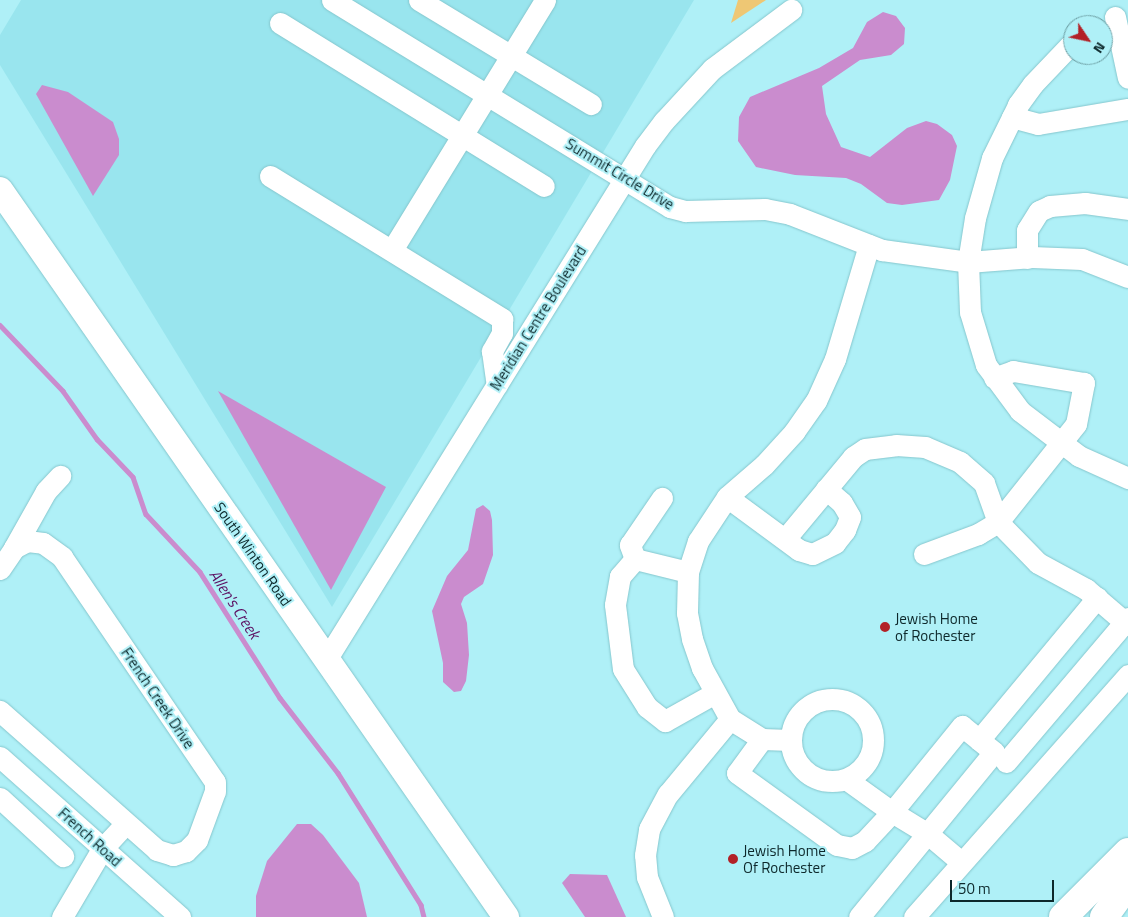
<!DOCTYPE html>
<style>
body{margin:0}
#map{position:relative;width:1128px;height:917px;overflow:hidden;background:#aff0f7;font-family:"Titillium Web",sans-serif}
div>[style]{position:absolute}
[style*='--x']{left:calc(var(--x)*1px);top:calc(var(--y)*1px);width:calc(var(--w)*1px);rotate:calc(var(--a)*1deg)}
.built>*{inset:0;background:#99e5ee}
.green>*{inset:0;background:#eec774}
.water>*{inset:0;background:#ca8cce}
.stream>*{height:4.5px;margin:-2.25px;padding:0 2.25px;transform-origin:2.25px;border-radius:2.25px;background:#ca8cce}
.roads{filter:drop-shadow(0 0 1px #85c6cd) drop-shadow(0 0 1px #85c6cd)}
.minor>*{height:21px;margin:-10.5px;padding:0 10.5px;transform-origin:10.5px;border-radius:10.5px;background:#fff}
.minor>.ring{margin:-10.5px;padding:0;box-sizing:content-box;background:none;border:21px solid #fff;border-radius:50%}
.major>*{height:26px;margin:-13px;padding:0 13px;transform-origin:13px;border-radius:13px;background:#fff}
.highway>*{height:28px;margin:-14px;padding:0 14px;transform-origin:14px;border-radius:14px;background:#fff}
.dots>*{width:14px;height:14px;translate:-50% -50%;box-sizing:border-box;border:2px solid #aff0f7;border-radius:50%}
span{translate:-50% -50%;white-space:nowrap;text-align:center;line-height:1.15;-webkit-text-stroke:4px #aff0f7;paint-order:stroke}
.street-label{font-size:15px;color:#0d282b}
.poi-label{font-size:15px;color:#0d282b}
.left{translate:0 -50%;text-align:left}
.water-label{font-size:16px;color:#5c0f61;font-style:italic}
.north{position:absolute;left:1063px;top:15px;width:50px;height:50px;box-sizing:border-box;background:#aff0f7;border:1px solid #6ea0a5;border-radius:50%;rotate:124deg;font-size:14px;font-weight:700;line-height:20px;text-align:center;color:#0d282b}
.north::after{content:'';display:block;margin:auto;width:18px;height:22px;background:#b22127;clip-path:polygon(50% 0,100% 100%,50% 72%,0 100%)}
.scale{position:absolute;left:950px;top:880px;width:104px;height:22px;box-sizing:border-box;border:2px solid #0d282b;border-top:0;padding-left:6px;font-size:15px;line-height:18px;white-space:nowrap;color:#0d282b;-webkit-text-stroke:4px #aff0f7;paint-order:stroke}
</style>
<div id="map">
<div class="built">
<i style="clip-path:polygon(21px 0,694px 0,332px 607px,0 65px,0 35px)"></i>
</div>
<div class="green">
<i style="clip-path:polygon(738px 0,766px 0,731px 23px)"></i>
</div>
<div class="water">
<i style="clip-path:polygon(883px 12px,896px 16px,905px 28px,904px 44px,891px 55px,860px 60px,822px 86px,826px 114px,841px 147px,870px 157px,907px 128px,926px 121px,937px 124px,952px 135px,957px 146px,950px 180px,939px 200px,902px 205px,887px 203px,861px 184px,846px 178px,795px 175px,756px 167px,738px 141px,739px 117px,750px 97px,819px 68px,853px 48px,867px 22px)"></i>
<i style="clip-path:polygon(42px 85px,68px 92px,113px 122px,119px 139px,119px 155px,93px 196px,36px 94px)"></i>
<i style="clip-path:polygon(218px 391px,386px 487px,331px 590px)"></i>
<i style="clip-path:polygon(483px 505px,490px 511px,492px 520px,493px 555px,483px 584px,464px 597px,461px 604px,467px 623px,469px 655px,466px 681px,461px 691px,454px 692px,443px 682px,443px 663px,432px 611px,447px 576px,468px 550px,476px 509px)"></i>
<i style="clip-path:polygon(297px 824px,311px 824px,323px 835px,359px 883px,367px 917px,256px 917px,256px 896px,267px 861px)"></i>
<i style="clip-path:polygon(570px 874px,607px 875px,626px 917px,585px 917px,562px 883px)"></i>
</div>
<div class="stream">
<i style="--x:0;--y:325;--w:91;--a:46.3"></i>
<i style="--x:63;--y:391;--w:59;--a:54.7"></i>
<i style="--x:97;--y:439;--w:52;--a:46.5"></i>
<i style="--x:133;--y:477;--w:39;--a:71"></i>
<i style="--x:146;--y:514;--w:79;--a:47"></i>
<i style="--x:200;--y:572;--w:149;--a:57.6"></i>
<i style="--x:280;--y:698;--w:95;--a:52.3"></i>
<i style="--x:338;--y:773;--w:156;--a:57.8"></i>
<i style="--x:421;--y:905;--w:12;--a:76"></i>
</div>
<div class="roads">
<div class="minor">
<i style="--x:332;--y:0;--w:396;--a:31.5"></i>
<i style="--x:670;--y:207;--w:16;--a:15"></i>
<i style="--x:685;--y:211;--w:80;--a:-1.4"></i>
<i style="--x:765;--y:209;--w:25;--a:11"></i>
<i style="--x:790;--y:214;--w:99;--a:21.4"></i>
<i style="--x:882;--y:250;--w:87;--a:7.9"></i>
<i style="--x:968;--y:262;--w:64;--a:-4.5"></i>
<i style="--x:1032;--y:257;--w:50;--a:2.3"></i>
<i style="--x:1082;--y:259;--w:49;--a:21.4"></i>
<i style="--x:419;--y:0;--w:201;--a:31.2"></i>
<i style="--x:1115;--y:17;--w:62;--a:78"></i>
<i style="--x:280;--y:23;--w:310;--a:31.7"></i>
<i style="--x:1073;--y:42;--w:58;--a:133.6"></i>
<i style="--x:1033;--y:84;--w:26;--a:126"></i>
<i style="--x:1018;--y:105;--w:59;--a:116.1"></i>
<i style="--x:992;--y:158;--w:62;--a:105.8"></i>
<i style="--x:975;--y:218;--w:45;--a:99"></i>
<i style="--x:968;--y:262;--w:50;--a:87.7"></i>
<i style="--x:970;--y:312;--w:55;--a:73.2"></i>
<i style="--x:986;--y:365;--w:57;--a:53.5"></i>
<i style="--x:1020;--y:411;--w:74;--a:37.3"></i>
<i style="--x:1079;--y:456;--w:54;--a:24.2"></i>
<i style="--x:1012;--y:117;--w:27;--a:15"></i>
<i style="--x:1038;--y:124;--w:91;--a:-9.5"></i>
<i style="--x:270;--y:176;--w:273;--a:31.6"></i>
<i style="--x:502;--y:319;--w:14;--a:90"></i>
<i style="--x:502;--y:333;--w:21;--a:119"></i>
<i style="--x:492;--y:351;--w:34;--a:82"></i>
<i style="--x:392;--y:250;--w:293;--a:-58.5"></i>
<i style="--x:1027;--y:258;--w:28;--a:-90"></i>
<i style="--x:1027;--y:230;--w:22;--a:-58"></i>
<i style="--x:1039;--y:211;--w:12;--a:-24"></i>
<i style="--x:1050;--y:206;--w:35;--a:-5"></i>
<i style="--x:1085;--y:203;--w:43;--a:7.9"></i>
<i style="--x:826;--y:489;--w:21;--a:41"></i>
<i style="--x:842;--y:503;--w:16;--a:60"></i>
<i style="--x:850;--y:517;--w:14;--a:111"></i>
<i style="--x:845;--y:530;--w:16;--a:128"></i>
<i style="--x:835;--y:543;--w:25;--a:154"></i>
<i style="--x:812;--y:554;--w:14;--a:-163"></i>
<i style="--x:799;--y:550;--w:89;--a:-143.6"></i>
<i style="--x:727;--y:497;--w:49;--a:-40.9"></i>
<i style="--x:764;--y:465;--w:45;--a:-47.7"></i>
<i style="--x:794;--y:432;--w:38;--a:-55"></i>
<i style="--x:816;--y:401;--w:46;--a:-65.7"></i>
<i style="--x:835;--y:359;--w:119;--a:-73.4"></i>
<i style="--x:727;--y:497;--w:53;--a:123.4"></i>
<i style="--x:698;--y:541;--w:33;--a:108"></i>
<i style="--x:688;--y:572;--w:41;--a:91.4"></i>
<i style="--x:687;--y:613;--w:26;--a:79"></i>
<i style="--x:692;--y:639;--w:31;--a:71"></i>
<i style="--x:702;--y:668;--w:58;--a:61.2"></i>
<i style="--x:730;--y:719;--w:38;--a:32"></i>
<i style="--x:762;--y:739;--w:28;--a:2"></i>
<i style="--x:785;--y:539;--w:107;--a:-50.3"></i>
<i style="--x:853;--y:457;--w:14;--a:-34"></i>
<i style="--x:865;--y:449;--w:31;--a:-7"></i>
<i style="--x:896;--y:445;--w:29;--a:4"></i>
<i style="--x:925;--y:447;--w:38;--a:23"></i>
<i style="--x:960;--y:462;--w:32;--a:41"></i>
<i style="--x:984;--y:483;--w:41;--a:70.3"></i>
<i style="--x:998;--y:522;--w:57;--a:45.7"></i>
<i style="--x:1038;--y:563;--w:55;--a:28.4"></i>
<i style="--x:1086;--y:589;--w:55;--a:40.6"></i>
<i style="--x:14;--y:548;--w:65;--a:-60.7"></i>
<i style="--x:46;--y:491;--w:21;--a:-47"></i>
<i style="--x:924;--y:554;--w:58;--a:-20.3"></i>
<i style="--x:978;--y:534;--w:23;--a:-31"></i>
<i style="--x:998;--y:522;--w:125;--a:-51.5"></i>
<i style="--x:1076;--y:424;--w:42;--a:-79"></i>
<i style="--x:1084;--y:383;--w:72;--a:-170.4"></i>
<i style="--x:1013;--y:371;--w:20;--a:160"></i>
<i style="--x:635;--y:559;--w:15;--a:-110"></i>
<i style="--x:630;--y:545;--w:57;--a:-55.8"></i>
<i style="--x:0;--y:569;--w:25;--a:-56"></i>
<i style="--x:14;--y:548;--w:15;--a:-28"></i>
<i style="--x:27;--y:541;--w:16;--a:7"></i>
<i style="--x:43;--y:543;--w:24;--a:36"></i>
<i style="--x:62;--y:557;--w:272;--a:55.8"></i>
<i style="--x:215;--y:782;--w:9;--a:90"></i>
<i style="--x:215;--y:791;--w:52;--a:110.2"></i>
<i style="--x:197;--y:840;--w:16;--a:135"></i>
<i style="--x:186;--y:851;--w:14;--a:163"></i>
<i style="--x:173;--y:855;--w:17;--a:-163"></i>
<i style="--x:157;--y:850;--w:210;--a:-138.5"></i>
<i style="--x:688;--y:572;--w:55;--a:-166.2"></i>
<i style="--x:635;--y:559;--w:23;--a:131"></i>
<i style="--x:620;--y:576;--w:29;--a:100"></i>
<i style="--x:615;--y:605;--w:64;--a:82.9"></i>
<i style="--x:623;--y:669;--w:45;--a:57.7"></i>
<i style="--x:647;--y:707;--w:23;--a:38"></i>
<i style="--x:665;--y:721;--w:57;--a:-29.2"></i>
<i style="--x:326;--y:660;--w:605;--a:-58.18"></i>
<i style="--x:645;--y:146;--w:31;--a:-53"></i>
<i style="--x:664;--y:121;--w:71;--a:-47.3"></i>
<i style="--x:712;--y:69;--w:99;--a:-36.8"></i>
<i class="ring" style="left:791px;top:699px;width:61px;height:61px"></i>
<i style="--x:762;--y:739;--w:42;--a:126.3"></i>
<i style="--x:737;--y:773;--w:123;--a:35.8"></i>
<i style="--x:837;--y:845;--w:15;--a:11"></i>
<i style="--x:852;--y:848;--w:15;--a:-28"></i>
<i style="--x:865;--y:841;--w:40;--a:-47"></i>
<i style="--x:892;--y:812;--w:42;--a:31.4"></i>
<i style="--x:928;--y:834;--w:43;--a:40.3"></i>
<i style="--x:0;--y:757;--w:241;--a:41.6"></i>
<i style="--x:1006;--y:762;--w:189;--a:-49.7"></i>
<i style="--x:846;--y:779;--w:57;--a:35.7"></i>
<i style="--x:892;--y:812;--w:111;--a:-50.9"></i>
<i style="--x:962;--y:726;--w:22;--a:39"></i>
<i style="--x:0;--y:798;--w:86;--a:42.6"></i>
<i style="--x:62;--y:917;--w:79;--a:-59.5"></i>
<i style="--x:102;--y:849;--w:35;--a:-47"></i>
<i style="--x:663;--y:917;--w:43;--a:-111.8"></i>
<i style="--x:647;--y:877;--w:22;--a:-95"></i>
<i style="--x:645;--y:855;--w:26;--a:-81"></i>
<i style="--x:649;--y:829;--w:40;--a:-62"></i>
<i style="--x:668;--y:794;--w:97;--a:-50.4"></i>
<i style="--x:859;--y:917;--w:213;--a:-50.7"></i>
<i style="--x:994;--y:752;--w:19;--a:-141"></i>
<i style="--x:979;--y:740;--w:185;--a:-50.3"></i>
<i style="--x:914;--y:917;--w:323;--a:-48.5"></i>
</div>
<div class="major">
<i style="--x:0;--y:190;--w:886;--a:55.16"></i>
</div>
<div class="highway">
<i style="--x:1063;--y:917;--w:92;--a:-45"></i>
<i style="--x:1104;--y:917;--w:41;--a:-54"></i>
</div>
</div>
<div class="dots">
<i style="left:885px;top:627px;background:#b22127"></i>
<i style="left:733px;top:859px;background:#b22127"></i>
</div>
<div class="street-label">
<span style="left:620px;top:174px;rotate:31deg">Summit Circle Drive</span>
<span style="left:538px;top:318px;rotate:-58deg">Meridian Centre Boulevard</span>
<span style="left:253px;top:554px;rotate:55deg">South Winton Road</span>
<span style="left:158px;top:698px;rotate:56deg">French Creek Drive</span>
<span style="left:90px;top:837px;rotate:42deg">French Road</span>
</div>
<div class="poi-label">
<span class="left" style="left:895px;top:627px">Jewish Home<br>of Rochester</span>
<span class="left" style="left:743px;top:859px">Jewish Home<br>Of Rochester</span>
</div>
<div class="water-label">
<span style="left:235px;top:604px;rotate:57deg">Allen's Creek</span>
</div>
<div class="north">N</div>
<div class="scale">50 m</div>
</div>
